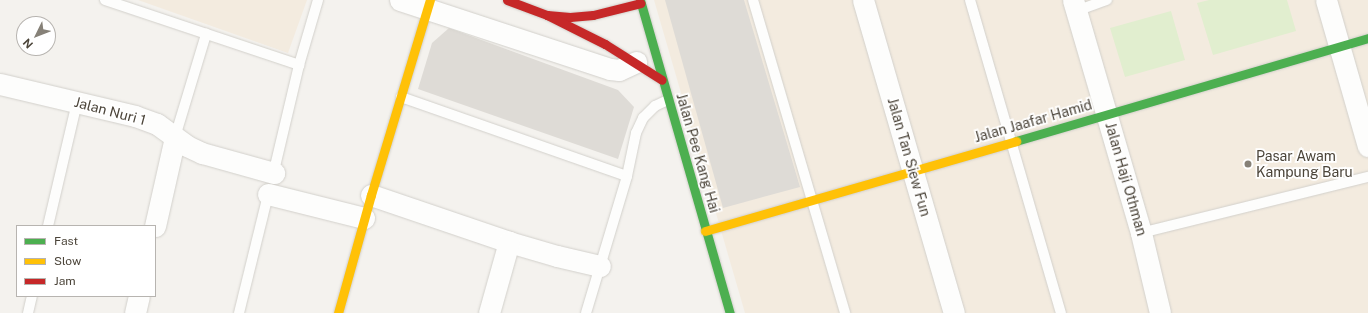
<!DOCTYPE html>
<style>
body{margin:0}
#map{position:relative;width:1368px;height:313px;overflow:hidden;background:#f4f2ee;font-family:"Public Sans",sans-serif}
div>[style]{position:absolute}
[style*='--x']{left:calc(var(--x)*1px);top:calc(var(--y)*1px);width:calc(var(--w)*1px);rotate:calc(var(--a)*1deg)}
.commercial>*{inset:0;background:#f3ebdf}
.green>*{inset:0;background:#e1eecf}
.building>*{inset:0;background:#dedbd6}
.roads{filter:drop-shadow(0 0 1px #d2d0cb) drop-shadow(0 0 1px #d2d0cb)}
.lane>*{height:10px;margin:-5px;padding:0 5px;transform-origin:5px;border-radius:5px;background:#fdfdfc}
.street>*{height:21px;margin:-10.5px;padding:0 10.5px;transform-origin:10.5px;border-radius:10.5px;background:#fdfdfc}
.fast>*{height:9px;margin:-4.5px;padding:0 4.5px;transform-origin:4.5px;border-radius:4.5px;background:#4caf50}
.slow>*{height:9px;margin:-4.5px;padding:0 4.5px;transform-origin:4.5px;border-radius:4.5px;background:#ffc107}
.jam>*{height:9px;margin:-4.5px;padding:0 4.5px;transform-origin:4.5px;border-radius:4.5px;background:#c62828}
.dots>*{width:11px;height:11px;translate:-50% -50%;box-sizing:border-box;border:2px solid #fff;border-radius:50%}
span{translate:-50% -50%;white-space:nowrap;text-align:center;line-height:1.15;-webkit-text-stroke:3.5px #fff;paint-order:stroke}
.street-label{font-size:14px;color:#4b4439}
.poi-label{font-size:14px;color:#4b4439}
.left{translate:0 -50%;text-align:left}
.legend{position:absolute;left:16px;top:225px;width:140px;height:72px;box-sizing:border-box;background:#fff;border:1px solid #b7b4b0;margin:0;padding:5px 7px;list-style:none;font-size:12px;color:#4b4439}
.legend li{display:flex;align-items:center;gap:8px;height:20px}
.legend b{width:20px;border:1px solid #b7b4b0}
.north{position:absolute;left:16px;top:16px;width:40px;height:40px;box-sizing:border-box;background:#fff;border:1px solid #b7b4b0;border-radius:50%;rotate:227deg;font-size:11px;font-weight:700;line-height:16px;text-align:center;color:#4b4439}
.north::after{content:'';display:block;margin:auto;width:14px;height:18px;background:#868178;clip-path:polygon(50% 0,100% 100%,50% 72%,0 100%)}
</style>
<div id="map">
<div class="commercial">
<i style="clip-path:polygon(138px 0,307px 0,288px 53px)"></i>
<i style="clip-path:polygon(654px 0,1368px 0,1368px 313px,745px 313px)"></i>
</div>
<div class="green">
<i style="clip-path:polygon(1209px 0,1287px 0,1296px 31px,1213px 55px,1197px 3px)"></i>
<i style="clip-path:polygon(1171px 11px,1185px 60px,1125px 77px,1110px 28px)"></i>
</div>
<div class="building">
<i style="clip-path:polygon(665px 0,744px 0,800px 187px,723px 208px)"></i>
<i style="clip-path:polygon(449px 28px,618px 90px,634px 107px,618px 159px,418px 89px,432px 43px)"></i>
</div>
<div class="roads">
<div class="lane">
<i style="--x:105;--y:0;--w:205;--a:18.5"></i>
<i style="--x:753;--y:0;--w:326;--a:73.6"></i>
<i style="--x:970;--y:0;--w:326;--a:73.8"></i>
<i style="--x:1076;--y:11;--w:33;--a:-20"></i>
<i style="--x:401;--y:97;--w:239;--a:19.3"></i>
<i style="--x:175;--y:137;--w:108;--a:-73.2"></i>
<i style="--x:273;--y:175;--w:113;--a:-76.7"></i>
<i style="--x:299;--y:65;--w:68;--a:-73.7"></i>
<i style="--x:48;--y:226;--w:127;--a:-76.8"></i>
<i style="--x:1141;--y:233;--w:234;--a:-13.9"></i>
<i style="--x:28;--y:313;--w:17;--a:-77"></i>
<i style="--x:239;--y:313;--w:126;--a:-76.2"></i>
<i style="--x:586;--y:313;--w:143;--a:-73.3"></i>
<i style="--x:627;--y:176;--w:44;--a:-78.2"></i>
<i style="--x:636;--y:133;--w:17;--a:-65"></i>
<i style="--x:643;--y:118;--w:17;--a:-45"></i>
<i style="--x:655;--y:106;--w:14;--a:-25"></i>
</div>
<div class="street">
<i style="--x:400;--y:0;--w:221;--a:18.2"></i>
<i style="--x:610;--y:69;--w:9;--a:6"></i>
<i style="--x:619;--y:70;--w:19;--a:-25"></i>
<i style="--x:863;--y:0;--w:326;--a:73.8"></i>
<i style="--x:1073;--y:0;--w:243;--a:73.7"></i>
<i style="--x:1141;--y:233;--w:82;--a:76.6"></i>
<i style="--x:1326;--y:0;--w:152;--a:74"></i>
<i style="--x:0;--y:84;--w:139;--a:13.3"></i>
<i style="--x:135;--y:116;--w:23;--a:20"></i>
<i style="--x:157;--y:124;--w:37;--a:36"></i>
<i style="--x:187;--y:146;--w:17;--a:25"></i>
<i style="--x:202;--y:153;--w:75;--a:15.5"></i>
<i style="--x:268;--y:194;--w:99;--a:14"></i>
<i style="--x:371;--y:195;--w:146;--a:18.8"></i>
<i style="--x:509;--y:242;--w:50;--a:16.3"></i>
<i style="--x:557;--y:256;--w:44;--a:13.1"></i>
<i style="--x:155;--y:226;--w:91;--a:-77.3"></i>
<i style="--x:135;--y:313;--w:17;--a:-77"></i>
<i style="--x:489;--y:313;--w:74;--a:-74.3"></i>
</div>
<div class="fast">
<i style="--x:640;--y:0;--w:326;--a:74"></i>
<i style="--x:1016;--y:141;--w:367;--a:-16.3"></i>
</div>
<div class="slow">
<i style="--x:705;--y:231;--w:324;--a:-16.1"></i>
<i style="--x:338;--y:313;--w:123;--a:-74.4"></i>
<i style="--x:371;--y:195;--w:204;--a:-73.2"></i>
</div>
<div class="jam">
<i style="--x:507;--y:0;--w:43;--a:20.6"></i>
<i style="--x:547;--y:15;--w:23;--a:5"></i>
<i style="--x:570;--y:17;--w:23;--a:-5"></i>
<i style="--x:593;--y:15;--w:49;--a:-14"></i>
<i style="--x:547;--y:15;--w:65;--a:26.6"></i>
<i style="--x:605;--y:44;--w:67;--a:32.3"></i>
</div>
</div>
<div class="dots">
<i style="left:1248px;top:164px;background:#868178"></i>
</div>
<div class="street-label">
<span style="left:110px;top:111px;rotate:15deg">Jalan Nuri 1</span>
<span style="left:1033px;top:121px;rotate:-16deg">Jalan Jaafar Hamid</span>
<span style="left:698px;top:153px;rotate:74deg">Jalan Pee Kang Hai</span>
<span style="left:909px;top:157px;rotate:74deg">Jalan Tan Siew Fun</span>
<span style="left:1126px;top:179px;rotate:74deg">Jalan Haji Othman</span>
</div>
<div class="poi-label">
<span class="left" style="left:1256px;top:164px">Pasar Awam<br>Kampung Baru</span>
</div>
<ul class="legend">
<li><b style="height:5px;background:#4caf50"></b>Fast</li>
<li><b style="height:5px;background:#ffc107"></b>Slow</li>
<li><b style="height:5px;background:#c62828"></b>Jam</li>
</ul>
<div class="north">N</div>
</div>
